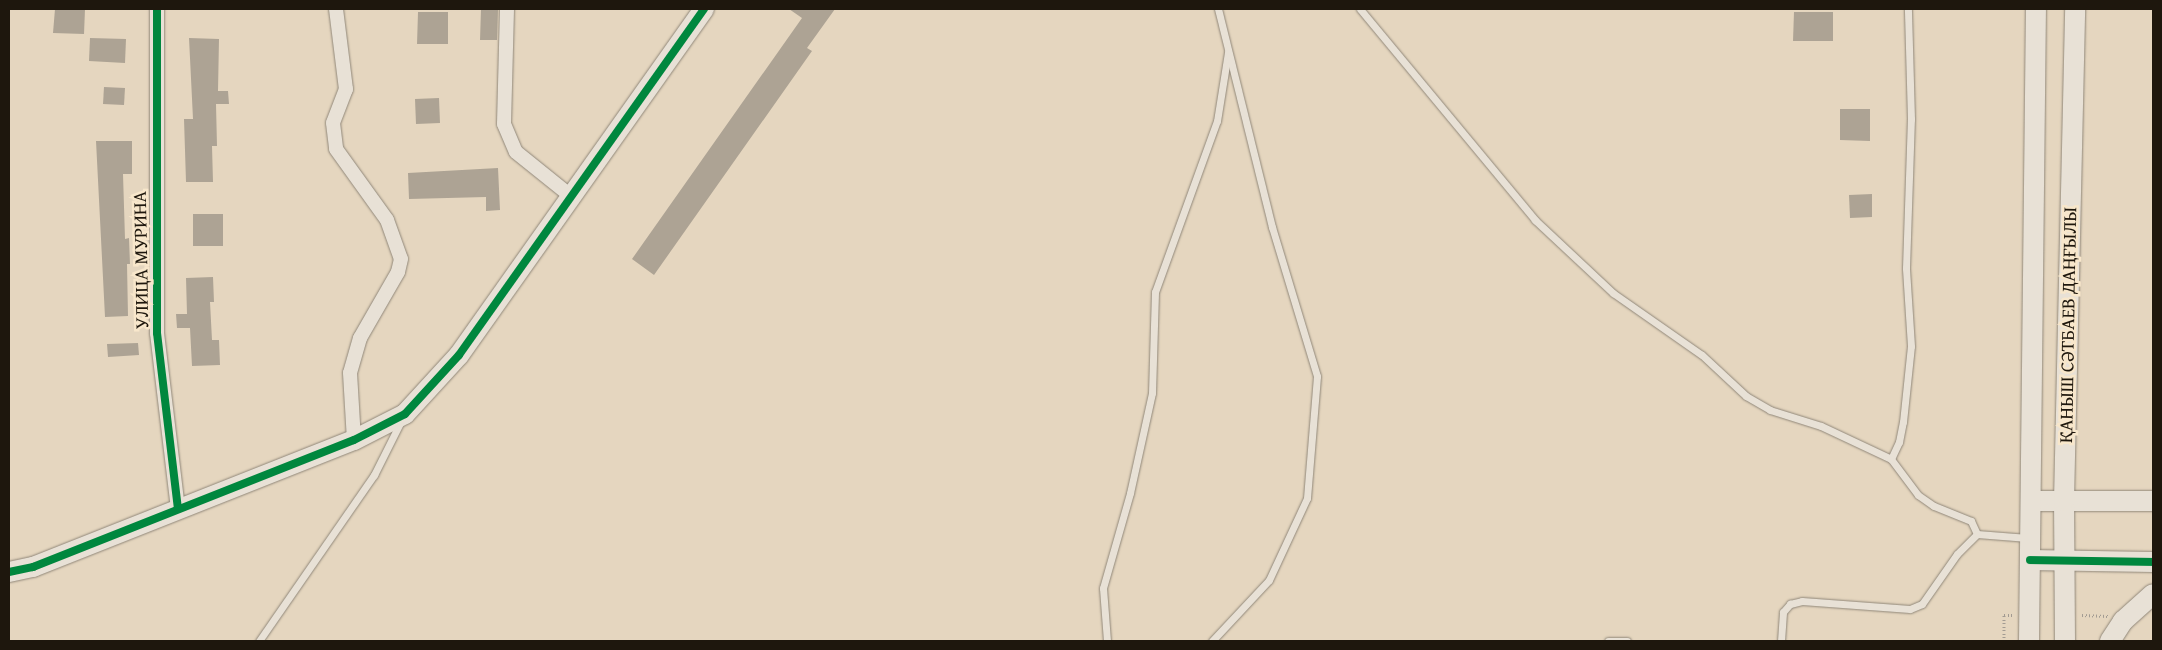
<!DOCTYPE html>
<meta charset="utf-8">
<style>
body{margin:0}
#map{position:relative;width:2162px;height:650px;overflow:hidden;background:#e5d6bf;font-family:"Gentium Book Plus",serif}
div>[style]{position:absolute}
[style*='--x']{left:calc(var(--x)*1px);top:calc(var(--y)*1px);width:calc(var(--w)*1px);rotate:calc(var(--a)*1deg)}
.building>*{inset:0;background:#ada394}
.path>*{height:3px;margin-top:-1.5px;transform-origin:0;background:repeating-linear-gradient(90deg,#a29b92 0 1px,transparent 0 3.5px)}
.roads{filter:drop-shadow(0 0 1px #908779) drop-shadow(0 0 1px #908779)}
.lane>*{height:7px;margin:-3.5px;padding:0 3.5px;transform-origin:3.5px;border-radius:3.5px;background:#e8e1d6}
.street>*{height:14px;margin:-7px;padding:0 7px;transform-origin:7px;border-radius:7px;background:#e8e1d6}
.secondary>*{height:20px;margin:-10px;padding:0 10px;transform-origin:10px;border-radius:10px;background:#e8e1d6}
.cycleway>*{height:8px;margin:-4px;padding:0 4px;transform-origin:4px;border-radius:4px;background:#00873e}
span{translate:-50% -50%;white-space:nowrap;text-align:center;line-height:1.15;-webkit-text-stroke:5px #f8e7cb;paint-order:stroke}
.street-label{font-size:19px;color:#1e170d}
.frame{position:absolute;inset:0;border:10px solid #1e170d;pointer-events:none}
</style>
<div id="map">
<div class="building">
<i style="clip-path:polygon(55px 9px,85px 9px,84px 34px,53px 33px)"></i>
<i style="clip-path:polygon(481px 9px,498px 9px,497px 40px,480px 40px)"></i>
<i style="clip-path:polygon(789px 9px,835px 9px,807px 48px,812px 51px,654px 275px,632px 259px,802px 18px)"></i>
<i style="clip-path:polygon(418px 12px,448px 12px,448px 44px,417px 44px)"></i>
<i style="clip-path:polygon(1794px 12px,1833px 12px,1833px 41px,1793px 41px)"></i>
<i style="clip-path:polygon(90px 38px,126px 39px,125px 63px,89px 61px)"></i>
<i style="clip-path:polygon(189px 38px,219px 39px,218px 91px,228px 91px,229px 104px,216px 104px,217px 146px,212px 146px,213px 182px,186px 182px,184px 119px,193px 119px)"></i>
<i style="clip-path:polygon(104px 87px,125px 88px,124px 105px,103px 104px)"></i>
<i style="clip-path:polygon(439px 98px,440px 123px,416px 124px,415px 99px)"></i>
<i style="clip-path:polygon(1840px 109px,1870px 109px,1870px 141px,1840px 140px)"></i>
<i style="clip-path:polygon(96px 141px,132px 141px,132px 174px,123px 174px,125px 239px,129px 238px,130px 264px,127px 264px,128px 316px,105px 317px)"></i>
<i style="clip-path:polygon(498px 168px,500px 210px,486px 211px,486px 197px,409px 199px,408px 173px)"></i>
<i style="clip-path:polygon(1872px 194px,1872px 217px,1850px 218px,1849px 195px)"></i>
<i style="clip-path:polygon(193px 214px,223px 214px,223px 246px,193px 246px)"></i>
<i style="clip-path:polygon(213px 277px,214px 302px,210px 302px,212px 340px,219px 340px,220px 365px,192px 366px,190px 328px,177px 328px,176px 314px,187px 314px,186px 278px)"></i>
<i style="clip-path:polygon(138px 343px,139px 355px,108px 357px,107px 344px)"></i>
</div>
<div class="path">
<i style="--x:2082;--y:615;--w:26;--a:2"></i>
<i style="--x:2004;--y:641;--w:26;--a:-90"></i>
<i style="--x:2004;--y:615;--w:9;--a:0"></i>
</div>
<div class="roads">
<div class="lane">
<i style="--x:1360;--y:9;--w:274;--a:50.3"></i>
<i style="--x:1535;--y:220;--w:107;--a:43.1"></i>
<i style="--x:1613;--y:293;--w:108;--a:34.9"></i>
<i style="--x:1702;--y:355;--w:60;--a:43"></i>
<i style="--x:1746;--y:396;--w:28;--a:30"></i>
<i style="--x:1770;--y:410;--w:53;--a:17.4"></i>
<i style="--x:1821;--y:426;--w:77;--a:25.2"></i>
<i style="--x:1891;--y:459;--w:45;--a:53.1"></i>
<i style="--x:1918;--y:495;--w:19;--a:35"></i>
<i style="--x:1934;--y:506;--w:40;--a:22"></i>
<i style="--x:1971;--y:521;--w:14;--a:65"></i>
<i style="--x:1891;--y:459;--w:19;--a:-65"></i>
<i style="--x:1899;--y:442;--w:20;--a:-79"></i>
<i style="--x:1903;--y:422;--w:76;--a:-84"></i>
<i style="--x:1911;--y:346;--w:78;--a:-93.7"></i>
<i style="--x:1906;--y:268;--w:149;--a:-88.1"></i>
<i style="--x:1911;--y:119;--w:110;--a:-91.6"></i>
<i style="--x:259;--y:641;--w:202;--a:-55.3"></i>
<i style="--x:374;--y:475;--w:60;--a:-63.4"></i>
<i style="--x:1107;--y:641;--w:53;--a:-94.3"></i>
<i style="--x:1103;--y:588;--w:99;--a:-74.1"></i>
<i style="--x:1130;--y:493;--w:102;--a:-77.6"></i>
<i style="--x:1152;--y:393;--w:101;--a:-88.3"></i>
<i style="--x:1155;--y:292;--w:182;--a:-70.1"></i>
<i style="--x:1217;--y:121;--w:70;--a:-80.9"></i>
<i style="--x:1212;--y:641;--w:83;--a:-46.9"></i>
<i style="--x:1269;--y:580;--w:90;--a:-65.1"></i>
<i style="--x:1307;--y:498;--w:122;--a:-85.3"></i>
<i style="--x:1317;--y:376;--w:156;--a:-106.8"></i>
<i style="--x:1272;--y:227;--w:225;--a:-103.9"></i>
<i style="--x:1608;--y:641;--w:19;--a:0"></i>
<i style="--x:1781;--y:641;--w:29;--a:-86"></i>
<i style="--x:1783;--y:612;--w:11;--a:-49"></i>
<i style="--x:1790;--y:604;--w:12;--a:-14"></i>
<i style="--x:1802;--y:601;--w:108;--a:4.2"></i>
<i style="--x:1910;--y:609;--w:13;--a:-23"></i>
<i style="--x:1922;--y:604;--w:61;--a:-55"></i>
<i style="--x:1957;--y:554;--w:28;--a:-45"></i>
<i style="--x:1977;--y:534;--w:51;--a:4.5"></i>
</div>
<div class="street">
<i style="--x:157;--y:9;--w:324;--a:90"></i>
<i style="--x:157;--y:333;--w:177;--a:83.2"></i>
<i style="--x:336;--y:9;--w:81;--a:82.9"></i>
<i style="--x:346;--y:89;--w:36;--a:111"></i>
<i style="--x:333;--y:123;--w:26;--a:83"></i>
<i style="--x:336;--y:149;--w:87;--a:54.3"></i>
<i style="--x:387;--y:220;--w:41;--a:70.3"></i>
<i style="--x:401;--y:259;--w:13;--a:103"></i>
<i style="--x:398;--y:272;--w:76;--a:119.9"></i>
<i style="--x:360;--y:338;--w:36;--a:106"></i>
<i style="--x:350;--y:373;--w:67;--a:86.6"></i>
<i style="--x:507;--y:9;--w:115;--a:91.5"></i>
<i style="--x:504;--y:124;--w:30;--a:67"></i>
<i style="--x:516;--y:152;--w:72;--a:38.8"></i>
</div>
<div class="secondary">
<i style="--x:2031;--y:501;--w:122;--a:0"></i>
<i style="--x:2030;--y:560;--w:123;--a:0.9"></i>
<i style="--x:9;--y:572;--w:25;--a:-12"></i>
<i style="--x:33;--y:567;--w:345;--a:-21.6"></i>
<i style="--x:354;--y:440;--w:57;--a:-27"></i>
<i style="--x:405;--y:414;--w:80;--a:-47.5"></i>
<i style="--x:459;--y:355;--w:424;--a:-54.7"></i>
<i style="--x:2029;--y:641;--w:632;--a:-89.37"></i>
<i style="--x:2065;--y:641;--w:140;--a:-90.4"></i>
<i style="--x:2064;--y:501;--w:492;--a:-88.7"></i>
<i style="--x:2110;--y:641;--w:24;--a:-57"></i>
<i style="--x:2123;--y:621;--w:40;--a:-42"></i>
</div>
</div>
<div class="cycleway">
<i style="--x:157;--y:9;--w:324;--a:90"></i>
<i style="--x:157;--y:333;--w:177;--a:83.2"></i>
<i style="--x:2030;--y:560;--w:123;--a:0.9"></i>
<i style="--x:9;--y:572;--w:25;--a:-12"></i>
<i style="--x:33;--y:567;--w:345;--a:-21.6"></i>
<i style="--x:354;--y:440;--w:57;--a:-27"></i>
<i style="--x:405;--y:414;--w:80;--a:-47.5"></i>
<i style="--x:459;--y:355;--w:424;--a:-54.7"></i>
</div>
<div class="street-label">
<span style="left:141px;top:260px;rotate:-91deg">УЛИЦА МУРИНА</span>
<span style="left:2068px;top:325px;rotate:-89deg">ҚАНЫШ СӘТБАЕВ ДАҢҒЫЛЫ</span>
</div>
<div class="frame"></div>
</div>
